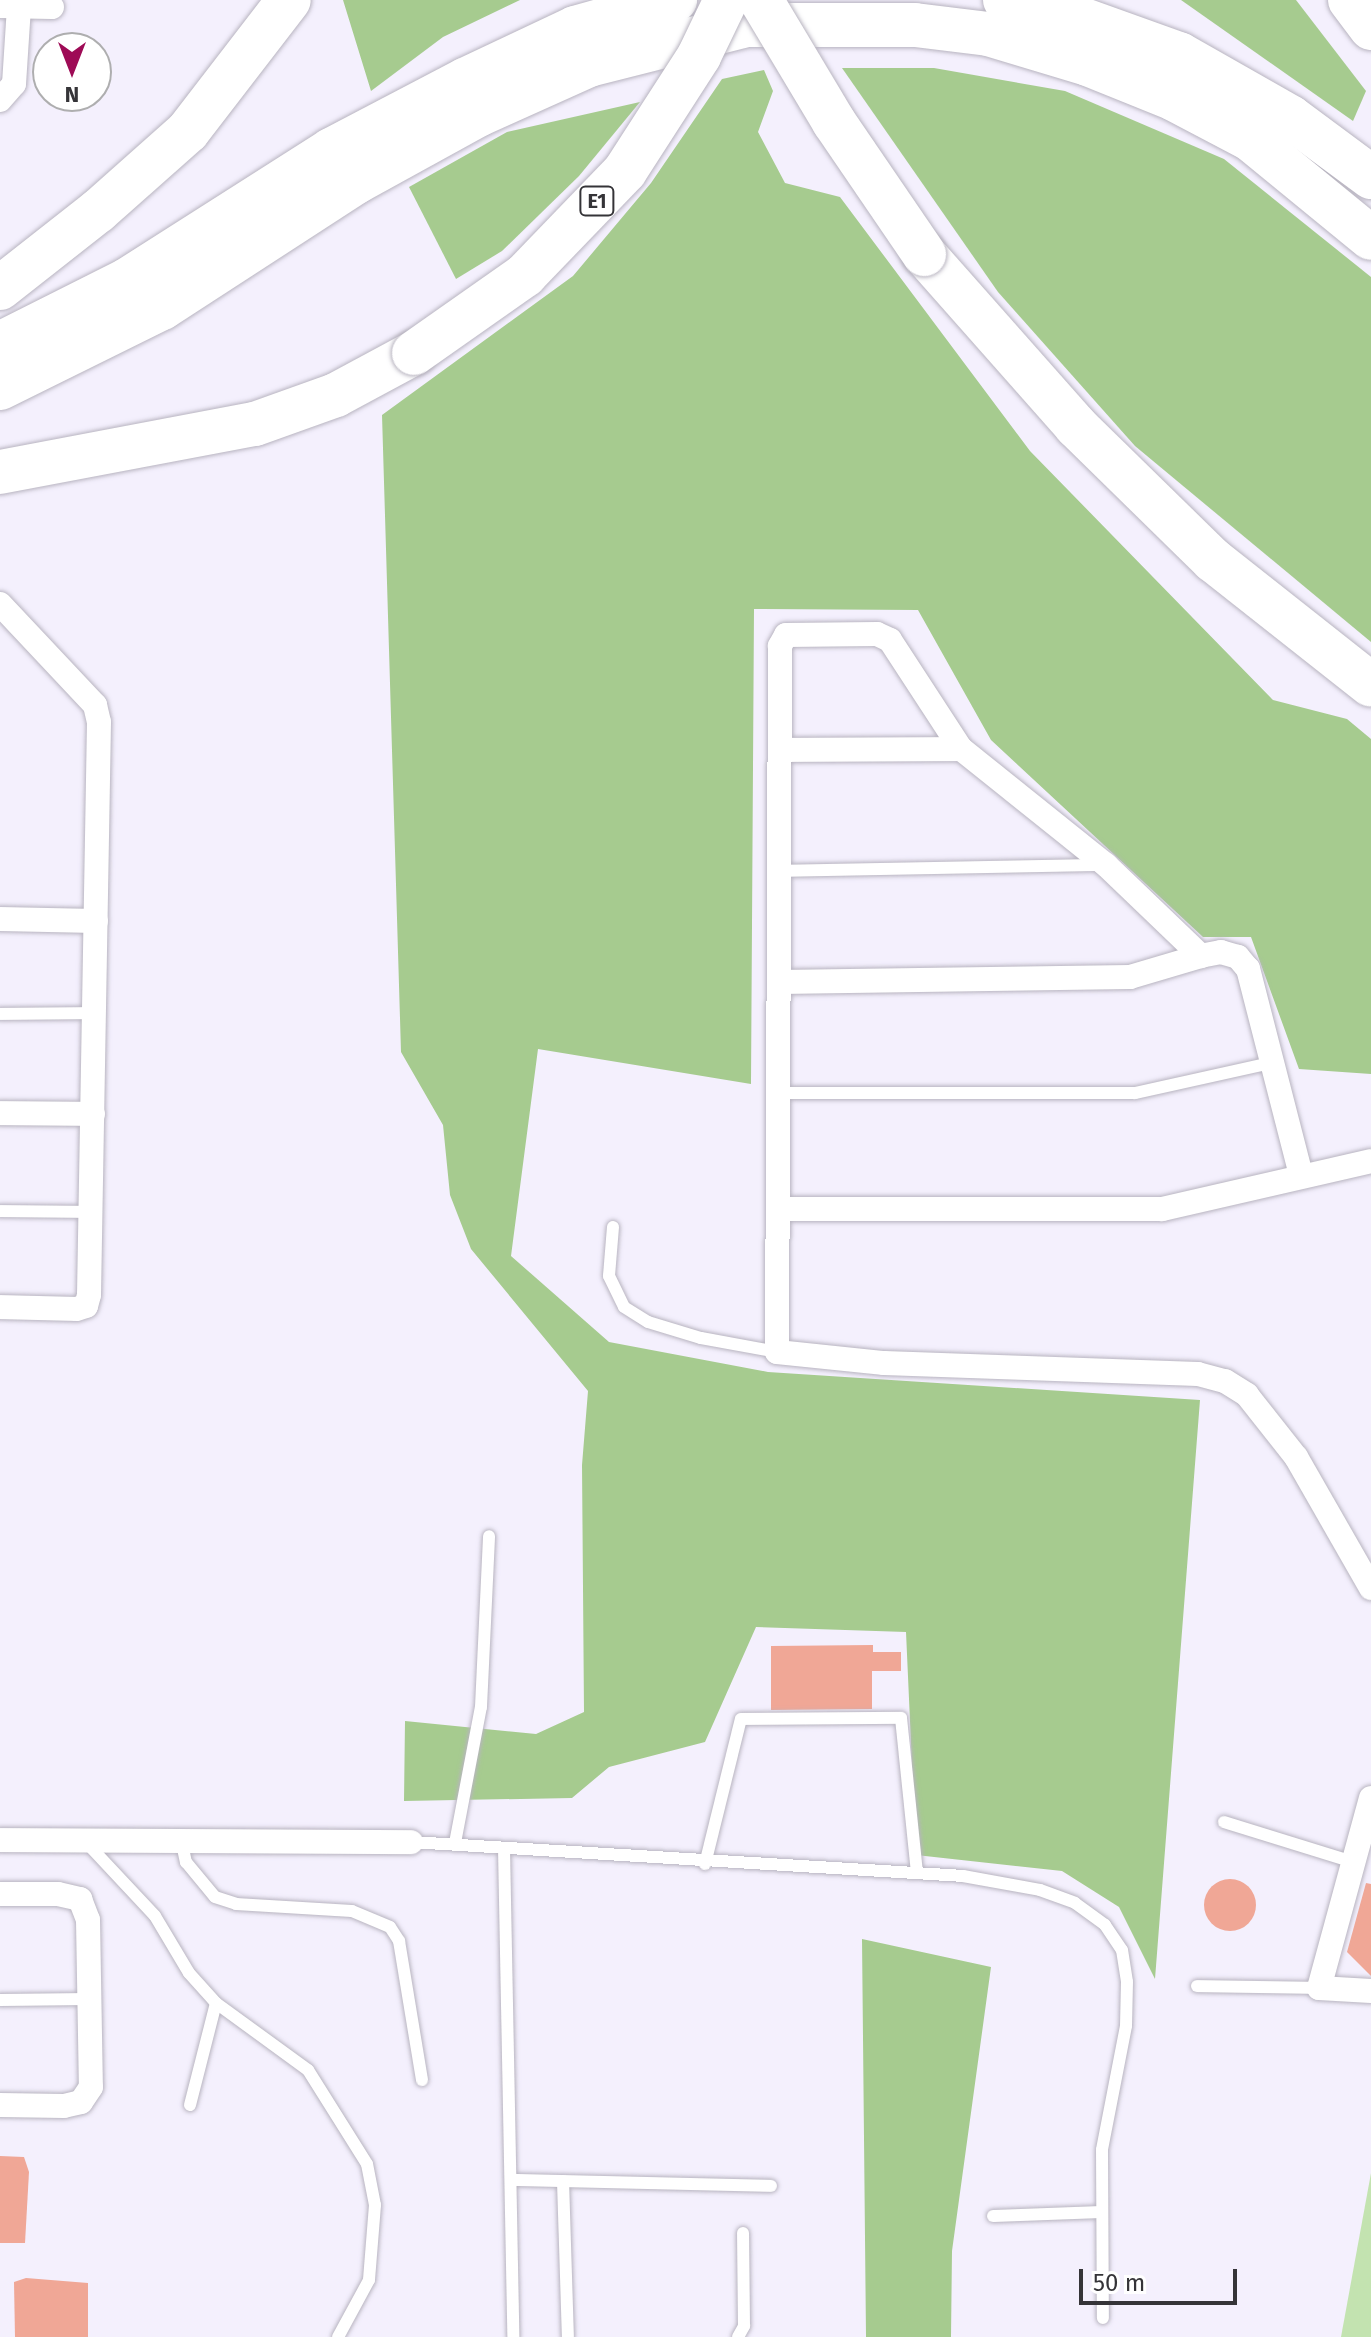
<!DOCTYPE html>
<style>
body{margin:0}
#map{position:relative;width:1371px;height:2337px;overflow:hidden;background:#f4f0fd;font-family:"Fira Sans",sans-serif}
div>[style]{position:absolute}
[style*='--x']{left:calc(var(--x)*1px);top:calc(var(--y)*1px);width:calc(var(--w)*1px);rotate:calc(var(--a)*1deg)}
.green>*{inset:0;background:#c3e3b0}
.forest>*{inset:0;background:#a6cb8f}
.building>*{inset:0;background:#f0a796}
.round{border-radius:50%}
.roads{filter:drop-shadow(0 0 2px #b8b4c0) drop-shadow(0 0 2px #b8b4c0)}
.service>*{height:12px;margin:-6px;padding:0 6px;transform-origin:6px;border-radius:6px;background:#fff}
.minor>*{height:24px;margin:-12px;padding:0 12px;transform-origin:12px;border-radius:12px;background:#fff}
.motorway>*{height:44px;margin:-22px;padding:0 22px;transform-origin:22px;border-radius:22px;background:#fff}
.bridges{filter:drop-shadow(0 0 2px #b8b4c0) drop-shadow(0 0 2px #b8b4c0)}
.motorway-bridge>*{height:44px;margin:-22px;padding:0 22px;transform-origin:22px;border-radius:22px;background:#fff}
span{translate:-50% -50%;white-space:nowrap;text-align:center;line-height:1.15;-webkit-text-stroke:7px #fff;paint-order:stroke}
.shield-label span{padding:2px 6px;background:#fff;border:2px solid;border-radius:6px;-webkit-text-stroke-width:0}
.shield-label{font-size:20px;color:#353438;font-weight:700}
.north{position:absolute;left:32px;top:32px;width:80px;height:80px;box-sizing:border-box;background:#fff;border:2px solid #aeaeaf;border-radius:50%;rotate:180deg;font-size:22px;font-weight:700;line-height:32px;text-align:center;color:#353438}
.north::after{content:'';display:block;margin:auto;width:28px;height:36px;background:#9e0b56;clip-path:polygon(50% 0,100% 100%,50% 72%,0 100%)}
.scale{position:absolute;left:1079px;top:2269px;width:158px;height:36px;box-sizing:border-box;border:4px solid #353438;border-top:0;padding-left:10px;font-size:24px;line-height:28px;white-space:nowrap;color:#353438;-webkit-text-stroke:6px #fff;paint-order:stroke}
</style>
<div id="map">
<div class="green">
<i style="clip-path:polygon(1371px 2173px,1371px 2337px,1341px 2337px)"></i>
</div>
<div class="forest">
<i style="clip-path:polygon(343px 0,520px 0,443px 37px,371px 91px)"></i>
<i style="clip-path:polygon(1181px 0,1296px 0,1366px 91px,1353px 121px)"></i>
<i style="clip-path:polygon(842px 68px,934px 68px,1065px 91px,1224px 159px,1371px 277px,1371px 642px,1135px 446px,998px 292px)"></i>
<i style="clip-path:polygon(764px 70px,773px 91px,758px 132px,785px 183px,840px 197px,1030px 451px,1273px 700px,1347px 719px,1371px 739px,1371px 1074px,1299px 1069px,1251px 937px,1203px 937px,991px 740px,918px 610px,754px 609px,751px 1084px,538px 1049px,511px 1256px,609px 1342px,768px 1372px,1200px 1400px,1155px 1979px,1119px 1907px,1062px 1871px,916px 1855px,906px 1632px,756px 1627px,705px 1742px,609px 1767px,572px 1798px,404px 1801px,405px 1721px,536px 1734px,584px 1712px,582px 1465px,588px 1391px,471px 1249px,450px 1195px,443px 1125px,401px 1052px,382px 415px,573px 276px,651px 183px,722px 79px)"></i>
<i style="clip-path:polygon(640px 102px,579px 176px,502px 251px,456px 279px,409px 187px,507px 132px)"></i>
<i style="clip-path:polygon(862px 1939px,991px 1967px,952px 2251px,951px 2337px,866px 2337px)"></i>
</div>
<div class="building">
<i style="clip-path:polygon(873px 1645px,873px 1652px,901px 1652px,901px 1671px,872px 1671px,872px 1709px,771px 1710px,771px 1646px)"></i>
<i class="round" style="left:1204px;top:1879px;width:52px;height:52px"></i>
<i style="clip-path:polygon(1366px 1883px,1371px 1884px,1371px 1976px,1347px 1952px)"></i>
<i style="clip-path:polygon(0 2156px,24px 2157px,29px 2172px,25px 2243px,0 2243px)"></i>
<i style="clip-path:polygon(26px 2278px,88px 2283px,88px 2337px,15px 2337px,14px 2282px)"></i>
</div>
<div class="roads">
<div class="service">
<i style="--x:779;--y:871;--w:324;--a:-1.1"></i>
<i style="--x:0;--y:1014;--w:94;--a:-0.6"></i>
<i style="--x:778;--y:1093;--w:357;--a:0"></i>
<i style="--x:1135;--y:1093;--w:138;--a:-12.5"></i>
<i style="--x:0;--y:1211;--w:91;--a:0.6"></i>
<i style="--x:613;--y:1227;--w:49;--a:94.7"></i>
<i style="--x:609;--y:1276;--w:34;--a:64"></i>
<i style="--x:624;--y:1307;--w:28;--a:32"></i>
<i style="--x:648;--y:1322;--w:55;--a:16.8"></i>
<i style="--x:701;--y:1338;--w:77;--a:10.4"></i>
<i style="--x:1224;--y:1822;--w:135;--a:17.2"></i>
<i style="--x:83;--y:1839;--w:105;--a:46.9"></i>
<i style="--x:155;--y:1916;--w:66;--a:59.2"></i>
<i style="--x:189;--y:1973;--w:40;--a:48"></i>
<i style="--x:216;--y:2003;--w:114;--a:36.1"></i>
<i style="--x:308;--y:2070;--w:111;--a:57.9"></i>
<i style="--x:367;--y:2164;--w:42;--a:79"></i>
<i style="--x:375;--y:2205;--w:75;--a:94.6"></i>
<i style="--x:369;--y:2280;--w:65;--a:118.5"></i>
<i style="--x:181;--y:1839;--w:24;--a:78"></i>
<i style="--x:186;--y:1862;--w:45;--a:50.4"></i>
<i style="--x:215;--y:1897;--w:22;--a:18"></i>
<i style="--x:236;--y:1904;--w:116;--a:3.5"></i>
<i style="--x:352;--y:1911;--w:41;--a:22.8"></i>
<i style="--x:390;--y:1927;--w:17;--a:57"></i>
<i style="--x:399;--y:1941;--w:141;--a:80.6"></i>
<i style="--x:411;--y:1842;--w:553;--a:3.52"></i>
<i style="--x:963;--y:1876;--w:78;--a:10.3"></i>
<i style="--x:1040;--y:1890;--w:37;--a:20"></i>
<i style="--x:1075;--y:1903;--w:37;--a:36"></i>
<i style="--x:1105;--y:1925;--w:30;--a:56"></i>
<i style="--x:1122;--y:1950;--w:32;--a:81"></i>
<i style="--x:1127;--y:1982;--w:44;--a:91.3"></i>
<i style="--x:1126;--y:2026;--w:126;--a:101"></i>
<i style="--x:1102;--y:2150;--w:168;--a:89.7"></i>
<i style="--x:455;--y:1843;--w:138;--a:-79.2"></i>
<i style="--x:481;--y:1707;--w:171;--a:-87.3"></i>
<i style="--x:504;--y:1848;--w:489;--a:88.9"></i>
<i style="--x:705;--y:1864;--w:149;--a:-76.1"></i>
<i style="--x:741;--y:1719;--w:160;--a:-0.4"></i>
<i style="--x:901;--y:1718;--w:155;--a:84.1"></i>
<i style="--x:1197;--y:1986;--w:122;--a:0.9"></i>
<i style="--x:0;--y:2000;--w:89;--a:-0.6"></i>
<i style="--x:190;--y:2105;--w:105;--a:-75.7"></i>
<i style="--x:513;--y:2180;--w:258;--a:1.3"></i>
<i style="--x:563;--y:2181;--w:156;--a:88.2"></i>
<i style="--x:993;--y:2216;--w:109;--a:-2.1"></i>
<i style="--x:738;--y:2337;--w:13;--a:-61"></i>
<i style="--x:744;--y:2326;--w:93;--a:-90.6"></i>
</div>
<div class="minor">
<i style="--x:0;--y:6;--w:52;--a:1.1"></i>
<i style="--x:0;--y:100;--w:21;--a:-49"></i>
<i style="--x:14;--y:84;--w:77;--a:-86.3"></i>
<i style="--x:0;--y:604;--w:139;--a:46.8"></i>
<i style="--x:95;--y:705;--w:17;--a:77"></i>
<i style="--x:99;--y:722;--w:573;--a:91"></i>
<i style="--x:89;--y:1295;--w:11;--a:105"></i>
<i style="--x:86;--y:1306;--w:10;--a:163"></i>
<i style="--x:76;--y:1309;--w:76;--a:-178.5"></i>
<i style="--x:780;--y:750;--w:181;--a:-0.3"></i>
<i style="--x:0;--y:919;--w:96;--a:1.2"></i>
<i style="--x:779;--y:982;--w:351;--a:-0.8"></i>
<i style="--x:1130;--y:977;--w:74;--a:-16.5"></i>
<i style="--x:0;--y:1113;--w:93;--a:0.6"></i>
<i style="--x:1301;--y:1175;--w:213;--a:-104.4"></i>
<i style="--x:1248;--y:969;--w:16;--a:-130"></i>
<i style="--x:1238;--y:957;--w:18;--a:-164"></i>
<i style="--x:1221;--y:952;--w:20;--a:169"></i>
<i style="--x:1201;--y:956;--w:132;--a:-136.2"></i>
<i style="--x:1106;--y:865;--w:186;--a:-141.3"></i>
<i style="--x:961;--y:749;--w:130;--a:-123.1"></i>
<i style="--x:890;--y:640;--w:14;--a:-155"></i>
<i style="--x:877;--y:634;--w:91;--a:179.4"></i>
<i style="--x:786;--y:635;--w:13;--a:119"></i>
<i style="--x:780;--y:646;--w:706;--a:90.24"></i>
<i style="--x:777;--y:1352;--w:108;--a:5.9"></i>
<i style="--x:884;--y:1363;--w:314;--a:2"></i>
<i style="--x:1198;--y:1374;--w:28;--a:15"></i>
<i style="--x:1225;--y:1381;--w:26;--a:32"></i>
<i style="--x:1247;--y:1395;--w:79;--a:51.7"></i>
<i style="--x:1296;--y:1457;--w:151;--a:60.2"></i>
<i style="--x:778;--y:1209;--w:384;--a:0"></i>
<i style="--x:1162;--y:1209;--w:214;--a:-12.9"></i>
<i style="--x:1371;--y:1798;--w:197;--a:105.3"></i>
<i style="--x:1319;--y:1988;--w:52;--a:3.3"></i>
<i style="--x:0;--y:1840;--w:411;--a:0.3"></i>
<i style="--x:0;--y:1894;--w:58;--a:0"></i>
<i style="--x:58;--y:1894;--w:23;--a:13"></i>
<i style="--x:80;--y:1899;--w:22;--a:69"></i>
<i style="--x:88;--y:1920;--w:167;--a:89"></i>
<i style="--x:91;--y:2087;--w:18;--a:124"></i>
<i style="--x:81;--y:2102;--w:17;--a:167"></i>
<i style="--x:64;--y:2106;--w:64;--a:-179.1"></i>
</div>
<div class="motorway">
<i style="--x:1005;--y:0;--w:52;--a:11.1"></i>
<i style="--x:1056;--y:10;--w:131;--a:19.7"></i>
<i style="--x:1179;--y:54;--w:128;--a:29.6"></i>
<i style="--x:1290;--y:117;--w:101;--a:36.5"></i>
<i style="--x:1350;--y:0;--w:35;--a:53"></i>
<i style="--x:924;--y:254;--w:230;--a:48.5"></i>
<i style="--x:1076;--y:426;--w:192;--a:44.4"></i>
<i style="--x:1213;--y:560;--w:201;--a:38.3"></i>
<i style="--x:0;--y:288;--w:125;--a:-38.2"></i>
<i style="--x:98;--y:211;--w:120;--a:-41.6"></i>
<i style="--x:188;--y:131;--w:165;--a:-52.4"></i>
<i style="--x:0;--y:344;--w:142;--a:-26.7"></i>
<i style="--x:127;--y:280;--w:242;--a:-32.5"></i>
<i style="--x:331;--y:150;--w:151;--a:-27.6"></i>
<i style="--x:465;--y:80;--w:122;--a:-25.3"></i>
<i style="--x:575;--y:28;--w:104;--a:-15.6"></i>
<i style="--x:0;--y:388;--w:181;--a:-26.3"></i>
<i style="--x:162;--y:308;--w:231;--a:-33"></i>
<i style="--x:356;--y:182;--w:139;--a:-28.8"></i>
<i style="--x:478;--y:115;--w:122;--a:-24.2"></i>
<i style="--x:589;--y:65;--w:163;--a:-14.2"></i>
<i style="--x:747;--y:25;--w:168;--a:0"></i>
<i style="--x:915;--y:25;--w:74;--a:7"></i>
<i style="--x:988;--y:34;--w:104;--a:16.7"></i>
<i style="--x:1088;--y:64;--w:93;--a:22.1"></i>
<i style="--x:1174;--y:99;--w:86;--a:27.8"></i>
<i style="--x:1250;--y:139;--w:156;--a:39.3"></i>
<i style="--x:0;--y:472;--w:259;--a:-10.7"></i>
<i style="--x:255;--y:424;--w:86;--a:-19.7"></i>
<i style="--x:336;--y:395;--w:89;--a:-28.3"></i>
</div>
</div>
<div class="bridges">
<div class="motorway-bridge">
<i style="--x:761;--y:0;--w:142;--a:59.1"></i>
<i style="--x:834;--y:122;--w:160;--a:55.7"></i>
<i style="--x:414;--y:353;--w:136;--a:-35.1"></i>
<i style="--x:525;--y:275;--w:144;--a:-46.1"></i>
<i style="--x:625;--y:171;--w:137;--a:-57.2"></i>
<i style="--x:699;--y:56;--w:62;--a:-64.3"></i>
</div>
</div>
<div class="shield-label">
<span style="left:597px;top:201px">E1</span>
</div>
<div class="north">N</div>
<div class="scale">50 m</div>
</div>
